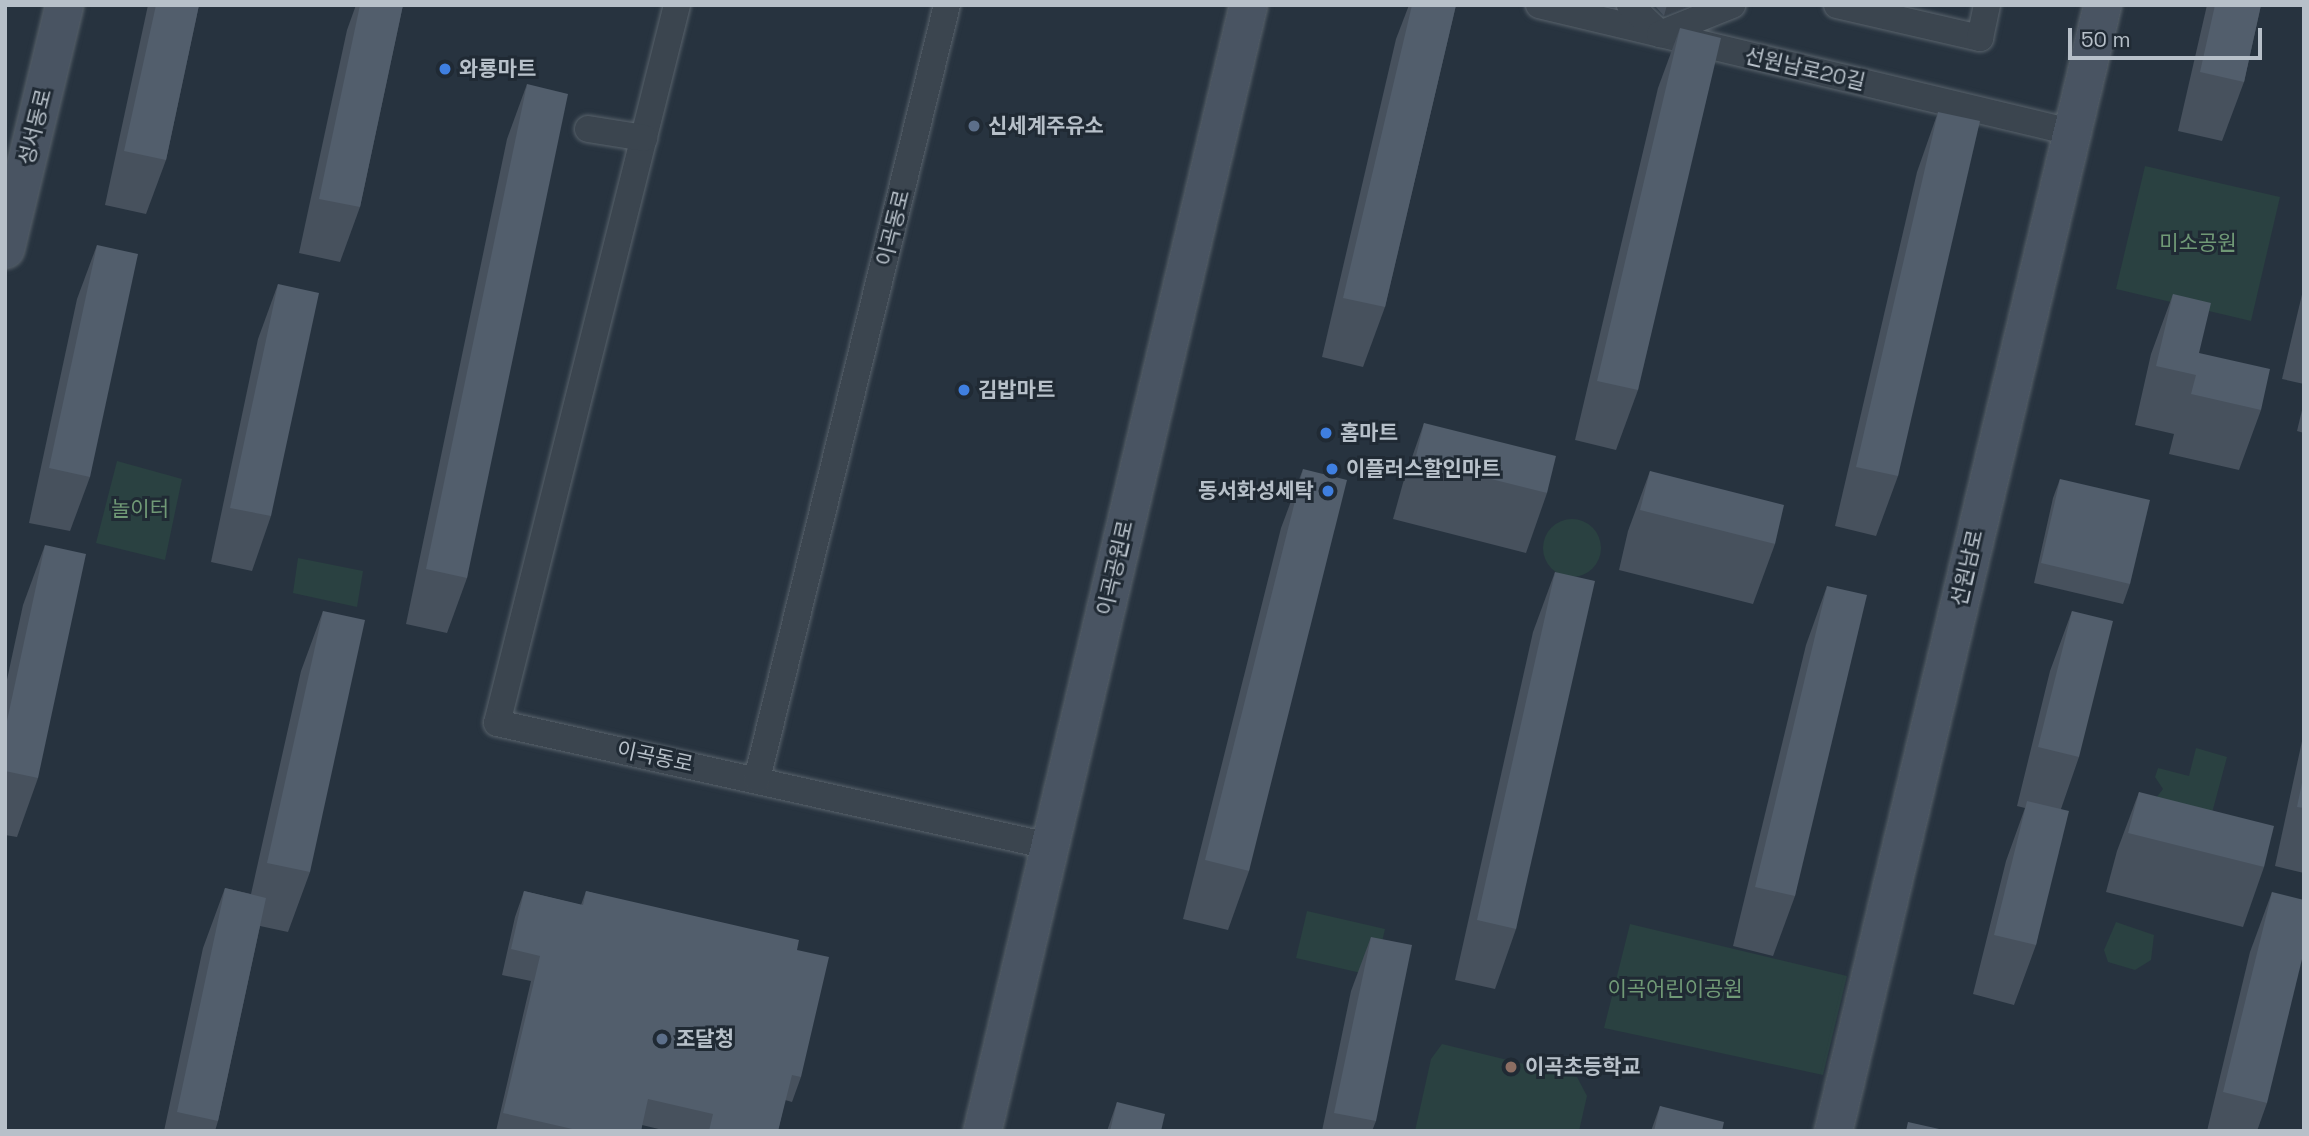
<!DOCTYPE html>
<meta charset="utf-8">
<style>
body{margin:0}
#map{position:relative;width:2309px;height:1136px;overflow:hidden;background:#27333f;font-family:"Space Grotesk","Noto Sans KR",sans-serif}
div>[style]{position:absolute}
[style*='--x']{left:calc(var(--x)*1px);top:calc(var(--y)*1px);width:calc(var(--w)*1px);rotate:calc(var(--a)*1deg)}
.green>*{inset:0;background:#2a4141}
.round{border-radius:50%}
.roads{filter:drop-shadow(0 0 2px #59636c) drop-shadow(0 0 2px #59636c)}
.street>*{height:26px;margin:-13px;padding:0 13px;transform-origin:13px;border-radius:13px;background:#3b454f}
.secondary>*{height:37px;margin:-18.5px;padding:0 18.5px;transform-origin:18.5px;border-radius:18.5px;background:#495462}
.wall>*{inset:0;background:#47515d}
.shaded-wall>*{inset:0;background:#39424c}
.building>*{inset:0;background:#525e6c}
.dots>*{width:19px;height:19px;translate:-50% -50%;box-sizing:border-box;border:4px solid #202a34;border-radius:50%}
span{translate:-50% -50%;white-space:nowrap;text-align:center;line-height:1.15;-webkit-text-stroke:6px #202a34;paint-order:stroke}
.poi-label{font-size:21px;color:#b7c0c9;font-weight:700}
.left{translate:0 -50%;text-align:left}
.right{translate:-100% -50%;text-align:right}
.street-label{font-size:21px;color:#b7c0c9}
.park-label{font-size:21px;color:#709976}
.frame{position:absolute;inset:0;border:7px solid #b7c0c9;pointer-events:none}
.scale{position:absolute;left:2068px;top:28px;width:194px;height:32px;box-sizing:border-box;border:4px solid #b7c0c9;border-top:0;padding-left:9px;font-size:21px;line-height:24px;white-space:nowrap;color:#b7c0c9;-webkit-text-stroke:5px #202a34;paint-order:stroke}
</style>
<div id="map">
<div class="green">
<i style="clip-path:polygon(2145px 166px,2280px 197px,2251px 321px,2116px 289px)"></i>
<i style="clip-path:polygon(117px 461px,182px 479px,165px 560px,96px 543px)"></i>
<i class="round" style="left:1543px;top:519px;width:58px;height:58px"></i>
<i style="clip-path:polygon(298px 558px,363px 571px,357px 607px,293px 593px)"></i>
<i style="clip-path:polygon(2196px 748px,2227px 757px,2212px 813px,2156px 798px,2163px 789px,2155px 777px,2158px 768px,2189px 776px)"></i>
<i style="clip-path:polygon(1307px 911px,1385px 929px,1374px 976px,1296px 958px)"></i>
<i style="clip-path:polygon(2116px 922px,2154px 935px,2151px 960px,2135px 970px,2108px 962px,2104px 950px)"></i>
<i style="clip-path:polygon(1630px 924px,1847px 976px,1823px 1075px,1604px 1028px)"></i>
<i style="clip-path:polygon(1442px 1044px,1577px 1077px,1587px 1096px,1579px 1131px,1415px 1131px,1431px 1059px)"></i>
</div>
<div class="roads">
<div class="street">
<i style="--x:677;--y:5;--w:740;--a:104.07"></i>
<i style="--x:497;--y:723;--w:566;--a:12.56"></i>
<i style="--x:1539;--y:5;--w:547;--a:13.43"></i>
<i style="--x:1630;--y:5;--w:42;--a:44"></i>
<i style="--x:1660;--y:34;--w:78;--a:-21.9"></i>
<i style="--x:1837;--y:5;--w:147;--a:13"></i>
<i style="--x:1980;--y:38;--w:34;--a:-78"></i>
<i style="--x:588;--y:129;--w:57;--a:9.1"></i>
<i style="--x:757;--y:779;--w:797;--a:-76.21"></i>
</div>
<div class="secondary">
<i style="--x:5;--y:249;--w:251;--a:-76.4"></i>
<i style="--x:982;--y:1131;--w:1157;--a:-76.71"></i>
<i style="--x:1833;--y:1131;--w:1158;--a:-76.56"></i>
</div>
</div>
<div class="wall">
<i style="clip-path:polygon(148px 5px,199px 5px,166px 160px,146px 214px,105px 205px)"></i>
<i style="clip-path:polygon(356px 5px,403px 5px,360px 207px,340px 262px,299px 253px,347px 30px)"></i>
<i style="clip-path:polygon(1409px 5px,1456px 5px,1385px 307px,1363px 367px,1322px 357px,1396px 39px)"></i>
<i style="clip-path:polygon(1654px 5px,1689px 5px,1664px 16px)"></i>
<i style="clip-path:polygon(2207px 5px,2261px 5px,2244px 82px,2222px 141px,2178px 131px)"></i>
<i style="clip-path:polygon(1680px 28px,1638px 390px,1616px 450px,1575px 440px,1658px 88px)"></i>
<i style="clip-path:polygon(527px 84px,467px 578px,447px 633px,406px 624px,507px 139px)"></i>
<i style="clip-path:polygon(1938px 112px,1898px 476px,1876px 536px,1835px 526px,1917px 172px)"></i>
<i style="clip-path:polygon(97px 245px,90px 477px,70px 531px,29px 523px,77px 299px)"></i>
<i style="clip-path:polygon(278px 284px,271px 516px,252px 571px,211px 562px,258px 339px)"></i>
<i style="clip-path:polygon(2304px 286px,2304px 384px,2282px 379px)"></i>
<i style="clip-path:polygon(2173px 294px,2199px 353px,2261px 410px,2239px 470px,2169px 454px,2174px 434px,2135px 425px,2151px 354px)"></i>
<i style="clip-path:polygon(2304px 402px,2304px 433px,2297px 431px)"></i>
<i style="clip-path:polygon(1424px 423px,1547px 493px,1526px 553px,1393px 519px,1403px 483px)"></i>
<i style="clip-path:polygon(1303px 469px,1249px 871px,1228px 930px,1183px 919px,1281px 528px)"></i>
<i style="clip-path:polygon(1650px 471px,1775px 544px,1753px 604px,1619px 570px,1628px 531px)"></i>
<i style="clip-path:polygon(2060px 479px,2130px 584px,2123px 604px,2034px 583px,2053px 498px)"></i>
<i style="clip-path:polygon(45px 545px,38px 778px,17px 837px,5px 835px,5px 689px,23px 605px)"></i>
<i style="clip-path:polygon(1555px 572px,1516px 929px,1495px 989px,1455px 980px,1533px 632px)"></i>
<i style="clip-path:polygon(1827px 586px,1795px 896px,1773px 956px,1733px 946px,1806px 645px)"></i>
<i style="clip-path:polygon(323px 611px,310px 872px,288px 932px,260px 926px,218px 1121px,215px 1131px,164px 1131px,203px 948px,225px 888px,251px 894px,301px 671px)"></i>
<i style="clip-path:polygon(2072px 611px,2079px 757px,2061px 809px,2036px 945px,2014px 1005px,1973px 994px,2006px 861px,2025px 808px,2017px 806px,2050px 671px)"></i>
<i style="clip-path:polygon(2304px 732px,2304px 873px,2275px 866px)"></i>
<i style="clip-path:polygon(2139px 792px,2264px 867px,2243px 927px,2106px 892px,2117px 851px)"></i>
<i style="clip-path:polygon(524px 891px,581px 905px,586px 891px,797px 950px,801px 1077px,792px 1102px,785px 1100px,778px 1131px,667px 1131px,642px 1125px,641px 1131px,496px 1131px,531px 981px,502px 975px,515px 917px)"></i>
<i style="clip-path:polygon(2272px 892px,2267px 1103px,2257px 1131px,2207px 1131px,2250px 952px)"></i>
<i style="clip-path:polygon(1371px 937px,1376px 1121px,1372px 1131px,1322px 1131px,1351px 991px)"></i>
<i style="clip-path:polygon(1117px 1102px,1161px 1131px,1107px 1131px)"></i>
<i style="clip-path:polygon(1660px 1106px,1722px 1131px,1651px 1131px)"></i>
</div>
<div class="shaded-wall">
<i style="clip-path:polygon(1667px 5px,1689px 5px,1664px 16px)"></i>
</div>
<div class="building">
<i style="clip-path:polygon(156px 5px,199px 5px,166px 160px,124px 151px)"></i>
<i style="clip-path:polygon(360px 5px,403px 5px,360px 207px,319px 199px)"></i>
<i style="clip-path:polygon(1412px 5px,1456px 5px,1385px 307px,1343px 298px)"></i>
<i style="clip-path:polygon(2215px 5px,2261px 5px,2244px 82px,2200px 72px)"></i>
<i style="clip-path:polygon(1680px 28px,1721px 38px,1638px 390px,1597px 381px)"></i>
<i style="clip-path:polygon(527px 84px,568px 94px,467px 578px,426px 569px)"></i>
<i style="clip-path:polygon(1938px 112px,1980px 121px,1898px 476px,1856px 467px)"></i>
<i style="clip-path:polygon(97px 245px,138px 254px,90px 477px,49px 468px)"></i>
<i style="clip-path:polygon(278px 284px,319px 293px,271px 516px,230px 508px)"></i>
<i style="clip-path:polygon(2173px 294px,2211px 303px,2199px 353px,2270px 369px,2261px 410px,2191px 394px,2196px 375px,2156px 366px)"></i>
<i style="clip-path:polygon(1424px 423px,1556px 456px,1547px 493px,1415px 460px)"></i>
<i style="clip-path:polygon(1303px 469px,1347px 480px,1249px 871px,1205px 860px)"></i>
<i style="clip-path:polygon(1650px 471px,1784px 505px,1775px 544px,1640px 510px)"></i>
<i style="clip-path:polygon(2060px 479px,2150px 500px,2130px 584px,2041px 563px)"></i>
<i style="clip-path:polygon(45px 545px,86px 554px,38px 778px,5px 771px,5px 730px)"></i>
<i style="clip-path:polygon(1555px 572px,1595px 581px,1516px 929px,1477px 920px)"></i>
<i style="clip-path:polygon(1827px 586px,1867px 595px,1795px 896px,1755px 887px)"></i>
<i style="clip-path:polygon(323px 611px,365px 620px,310px 872px,267px 863px)"></i>
<i style="clip-path:polygon(2072px 611px,2113px 621px,2079px 757px,2038px 747px)"></i>
<i style="clip-path:polygon(2304px 773px,2304px 808px,2297px 807px)"></i>
<i style="clip-path:polygon(2139px 792px,2274px 826px,2264px 867px,2128px 833px)"></i>
<i style="clip-path:polygon(2027px 801px,2069px 811px,2036px 945px,1994px 935px)"></i>
<i style="clip-path:polygon(225px 888px,266px 898px,218px 1121px,177px 1112px)"></i>
<i style="clip-path:polygon(524px 891px,583px 905px,586px 891px,799px 940px,797px 950px,829px 957px,801px 1077px,792px 1075px,778px 1131px,709px 1131px,713px 1114px,648px 1099px,641px 1131px,581px 1131px,503px 1113px,540px 956px,511px 949px)"></i>
<i style="clip-path:polygon(2272px 892px,2304px 900px,2304px 951px,2267px 1103px,2223px 1092px)"></i>
<i style="clip-path:polygon(1371px 937px,1412px 945px,1376px 1121px,1334px 1113px)"></i>
<i style="clip-path:polygon(1117px 1102px,1165px 1114px,1161px 1131px,1110px 1131px)"></i>
<i style="clip-path:polygon(1660px 1106px,1724px 1122px,1722px 1131px,1654px 1131px)"></i>
<i style="clip-path:polygon(1908px 1122px,1948px 1131px,1906px 1131px)"></i>
</div>
<div class="dots">
<i style="left:445px;top:69px;background:#3f7fe0"></i>
<i style="left:974px;top:126px;background:#5c6f8a"></i>
<i style="left:964px;top:390px;background:#3f7fe0"></i>
<i style="left:1326px;top:433px;background:#3f7fe0"></i>
<i style="left:1332px;top:469px;background:#3f7fe0"></i>
<i style="left:1328px;top:491px;background:#3f7fe0"></i>
<i style="left:662px;top:1039px;background:#5c6f8a"></i>
<i style="left:1511px;top:1067px;background:#8d6e63"></i>
</div>
<div class="poi-label">
<span class="left" style="left:459px;top:69px">와룡마트</span>
<span class="left" style="left:988px;top:126px">신세계주유소</span>
<span class="left" style="left:978px;top:390px">김밥마트</span>
<span class="left" style="left:1340px;top:433px">홈마트</span>
<span class="left" style="left:1346px;top:469px">이플러스할인마트</span>
<span class="right" style="left:1314px;top:491px">동서화성세탁</span>
<span class="left" style="left:676px;top:1039px">조달청</span>
<span class="left" style="left:1525px;top:1067px">이곡초등학교</span>
</div>
<div class="street-label">
<span style="left:1805px;top:69px;rotate:13deg">선원남로20길</span>
<span style="left:35px;top:127px;rotate:-76deg">성서동로</span>
<span style="left:893px;top:228px;rotate:-76deg">이곡동로</span>
<span style="left:1115px;top:568px;rotate:-77deg">이곡공원로</span>
<span style="left:1967px;top:568px;rotate:-77deg">선원남로</span>
<span style="left:655px;top:757px;rotate:12deg">이곡동로</span>
</div>
<div class="park-label">
<span style="left:2198px;top:243px">미소공원</span>
<span style="left:140px;top:509px">놀이터</span>
<span style="left:1675px;top:989px">이곡어린이공원</span>
</div>
<div class="frame"></div>
<div class="scale">50 m</div>
</div>
